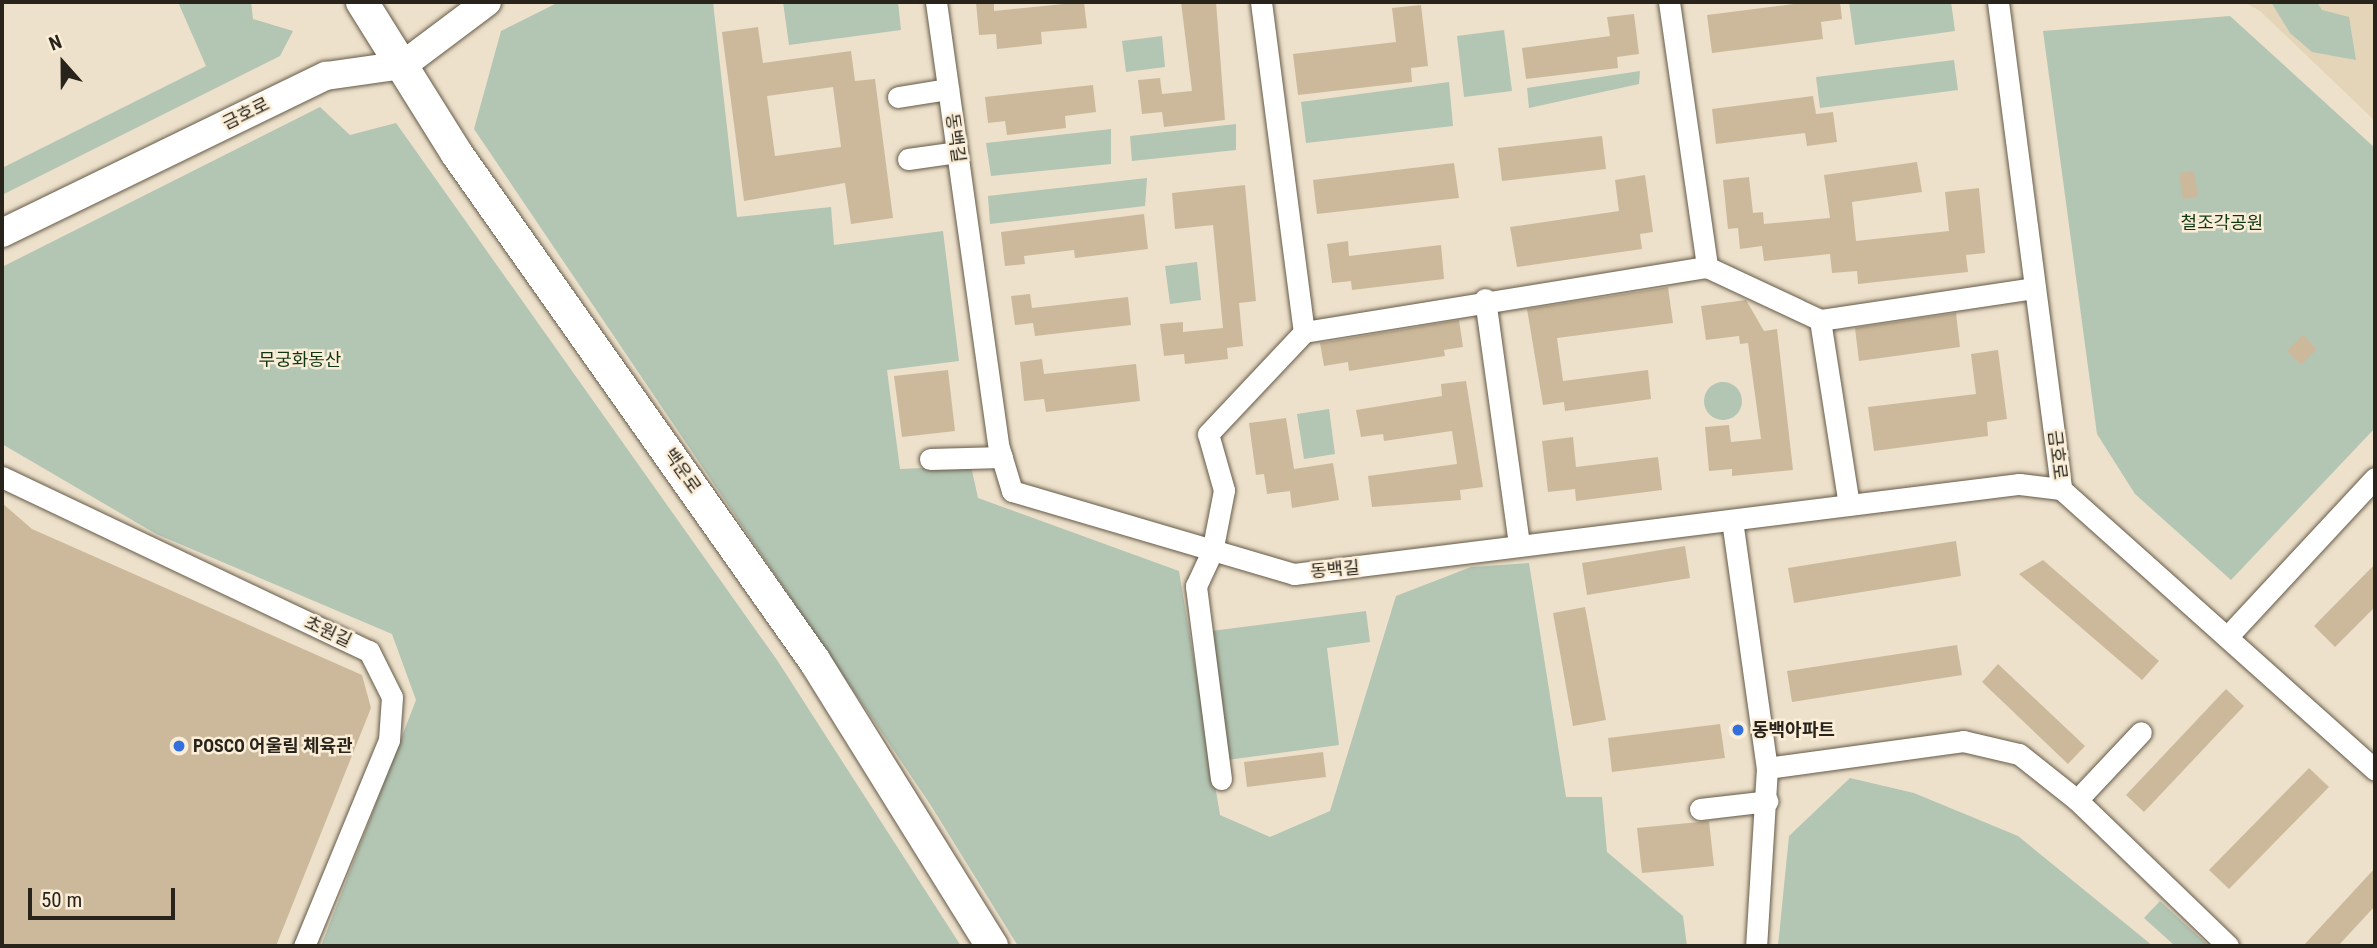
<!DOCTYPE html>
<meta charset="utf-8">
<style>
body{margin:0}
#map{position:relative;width:2377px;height:948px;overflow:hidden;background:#ede1cb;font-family:"Roboto Condensed","Noto Sans KR",sans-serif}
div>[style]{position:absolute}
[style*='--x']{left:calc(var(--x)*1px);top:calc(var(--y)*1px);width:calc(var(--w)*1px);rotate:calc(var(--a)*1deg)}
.built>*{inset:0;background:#e4d4b8}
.green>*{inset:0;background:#b3c5b3}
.round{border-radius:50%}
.building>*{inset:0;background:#ccb99b}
.roads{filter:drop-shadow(0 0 2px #655a48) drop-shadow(0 0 2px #655a48)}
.minor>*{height:21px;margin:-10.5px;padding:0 10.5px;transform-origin:10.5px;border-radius:10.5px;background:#fff}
.tertiary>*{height:28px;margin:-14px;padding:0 14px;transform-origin:14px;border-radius:14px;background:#fff}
.secondary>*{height:32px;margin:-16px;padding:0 16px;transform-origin:16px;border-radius:16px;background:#fff}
.dots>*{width:19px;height:19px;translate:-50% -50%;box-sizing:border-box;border:4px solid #fbeed8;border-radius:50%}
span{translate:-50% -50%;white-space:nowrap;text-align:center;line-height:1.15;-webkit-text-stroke:5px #fbeed8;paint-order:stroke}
.street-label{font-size:18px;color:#28241c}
.park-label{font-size:18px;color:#0e3611}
.poi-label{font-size:18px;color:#28241c;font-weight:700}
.left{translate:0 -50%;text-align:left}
.frame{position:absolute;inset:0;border:4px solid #28241c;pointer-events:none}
.north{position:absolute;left:28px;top:28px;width:70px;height:70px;-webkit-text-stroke:5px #fbeed8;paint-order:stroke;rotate:339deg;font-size:19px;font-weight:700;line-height:28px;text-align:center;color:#28241c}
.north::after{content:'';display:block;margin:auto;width:24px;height:32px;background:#28241c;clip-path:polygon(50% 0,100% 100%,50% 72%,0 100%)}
.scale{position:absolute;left:28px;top:888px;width:147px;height:32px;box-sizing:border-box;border:4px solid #28241c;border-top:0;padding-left:9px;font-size:21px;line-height:24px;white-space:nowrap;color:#28241c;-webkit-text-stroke:5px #fbeed8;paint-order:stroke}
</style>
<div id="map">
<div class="built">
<i style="clip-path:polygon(2244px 2px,2375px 2px,2375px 121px,2260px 11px)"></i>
</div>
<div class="green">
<i style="clip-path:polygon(178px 2px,251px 2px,253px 19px,293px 31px,280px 56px,2px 195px,2px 168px,206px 66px)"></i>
<i style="clip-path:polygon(559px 2px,713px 2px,737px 217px,831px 207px,834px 245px,943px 231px,959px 361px,887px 370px,900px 469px,971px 466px,978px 498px,1179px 571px,1220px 815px,1270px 837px,1330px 811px,1396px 596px,1471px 567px,1529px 563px,1566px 797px,1602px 797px,1607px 852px,1683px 916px,1687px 946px,1018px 946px,930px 804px,474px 129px,501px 31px)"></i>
<i style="clip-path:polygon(783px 2px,898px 2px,901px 30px,789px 45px)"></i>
<i style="clip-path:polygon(1849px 2px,1951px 2px,1955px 31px,1855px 45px)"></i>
<i style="clip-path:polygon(2271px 2px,2317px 2px,2322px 10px,2349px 17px,2356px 60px,2312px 52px,2290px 33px)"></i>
<i style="clip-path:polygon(2230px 16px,2375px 148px,2375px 428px,2231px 580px,2135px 494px,2097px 434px,2043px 31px)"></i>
<i style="clip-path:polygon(1504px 30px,1512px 91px,1464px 97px,1457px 36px)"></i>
<i style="clip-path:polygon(1162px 36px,1165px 67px,1126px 72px,1122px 41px)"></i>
<i style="clip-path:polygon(1954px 60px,1958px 90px,1820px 108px,1816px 77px)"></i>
<i style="clip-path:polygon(1640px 71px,1639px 84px,1529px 108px,1527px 88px)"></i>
<i style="clip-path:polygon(1449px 82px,1453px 126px,1306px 143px,1301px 102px)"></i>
<i style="clip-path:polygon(320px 107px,350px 135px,396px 123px,777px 660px,961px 946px,321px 946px,416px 700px,392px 634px,156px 534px,2px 444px,2px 267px)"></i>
<i style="clip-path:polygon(1236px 124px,1236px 150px,1132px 161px,1130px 136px)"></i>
<i style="clip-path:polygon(1111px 129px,1111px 164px,991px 176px,986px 143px)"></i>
<i style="clip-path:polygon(1147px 178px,1145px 206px,990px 224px,988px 196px)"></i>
<i style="clip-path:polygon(1197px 262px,1201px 300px,1170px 304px,1165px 266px)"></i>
<i class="round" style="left:1704px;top:382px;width:38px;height:38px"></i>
<i style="clip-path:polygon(1329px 409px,1335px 454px,1304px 459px,1297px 414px)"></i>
<i style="clip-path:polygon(1366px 611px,1370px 642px,1327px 648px,1339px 745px,1227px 760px,1211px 631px)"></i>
<i style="clip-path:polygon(1850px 778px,1914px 793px,2018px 836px,2153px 946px,1778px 946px,1789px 836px)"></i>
<i style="clip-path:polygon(2160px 901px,2209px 946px,2175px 946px,2144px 918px)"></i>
</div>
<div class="building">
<i style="clip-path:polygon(976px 2px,994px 2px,994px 11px,1084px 2px,1087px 28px,1041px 32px,1042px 44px,997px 49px,996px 34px,979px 35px)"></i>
<i style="clip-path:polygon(1181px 2px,1216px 2px,1225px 120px,1164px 127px,1162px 112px,1142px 114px,1138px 80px,1160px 78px,1162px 94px,1192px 91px)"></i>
<i style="clip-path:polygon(1810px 2px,1840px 2px,1842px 19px,1821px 22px,1823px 39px,1712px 53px,1707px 15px)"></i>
<i style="clip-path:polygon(1421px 5px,1428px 66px,1411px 68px,1412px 82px,1298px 95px,1293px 54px,1396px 42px,1392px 8px)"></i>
<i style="clip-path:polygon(1634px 14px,1639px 54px,1617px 57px,1618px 68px,1526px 79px,1522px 48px,1610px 36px,1607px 17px)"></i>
<i style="clip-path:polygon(evenodd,758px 27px,763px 63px,851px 51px,855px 81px,875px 79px,893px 218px,851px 224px,845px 183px,744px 201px,722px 32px,758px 27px,833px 87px,841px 147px,775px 156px,767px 96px,833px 87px)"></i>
<i style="clip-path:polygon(1093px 85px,1096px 112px,1065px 116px,1066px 128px,1007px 135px,1005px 121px,988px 123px,985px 97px)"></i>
<i style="clip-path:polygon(1813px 96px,1816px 114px,1833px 112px,1837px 142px,1807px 146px,1805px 133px,1716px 144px,1712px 109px)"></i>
<i style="clip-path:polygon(1602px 136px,1606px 169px,1502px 181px,1498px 148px)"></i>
<i style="clip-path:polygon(1917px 162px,1922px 192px,1852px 202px,1856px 241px,1949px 231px,1945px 192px,1979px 188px,1985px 253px,1966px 255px,1968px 272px,1858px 284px,1857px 271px,1832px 273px,1830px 254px,1764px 261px,1762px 246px,1740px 249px,1738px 228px,1728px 229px,1723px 180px,1749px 177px,1753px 213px,1763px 212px,1764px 224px,1830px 218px,1824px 175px)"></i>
<i style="clip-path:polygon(1454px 163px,1459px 198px,1317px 214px,1313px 180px)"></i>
<i style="clip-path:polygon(2194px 171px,2198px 197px,2183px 199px,2179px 173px)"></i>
<i style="clip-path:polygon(1645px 175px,1653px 232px,1640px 234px,1642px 249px,1517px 267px,1510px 227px,1619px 211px,1615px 180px)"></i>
<i style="clip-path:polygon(1245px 185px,1256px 301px,1239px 303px,1243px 346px,1227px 348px,1228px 359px,1185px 364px,1184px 354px,1164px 356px,1160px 324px,1183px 322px,1183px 332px,1223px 328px,1213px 225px,1175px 229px,1172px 193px)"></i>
<i style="clip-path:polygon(1144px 214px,1148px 249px,1075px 258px,1074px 250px,1024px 256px,1025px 264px,1005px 266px,1001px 232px)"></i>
<i style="clip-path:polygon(1348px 241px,1349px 256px,1441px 245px,1444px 279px,1352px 290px,1351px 281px,1332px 283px,1327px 244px)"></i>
<i style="clip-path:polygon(1668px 287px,1673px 323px,1557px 338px,1563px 381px,1648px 370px,1651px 399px,1565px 411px,1564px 402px,1543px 405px,1527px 309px)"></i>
<i style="clip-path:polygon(1030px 294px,1032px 308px,1128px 297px,1131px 325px,1035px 336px,1033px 323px,1015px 325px,1011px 296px)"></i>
<i style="clip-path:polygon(1746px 300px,1764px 331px,1777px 329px,1793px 470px,1732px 476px,1732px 469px,1709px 471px,1705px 427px,1729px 425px,1731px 442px,1761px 439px,1748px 343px,1740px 344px,1739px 336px,1706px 340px,1701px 306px)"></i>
<i style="clip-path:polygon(1956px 313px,1960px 347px,1859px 361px,1855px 328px)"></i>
<i style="clip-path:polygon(1459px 320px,1463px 347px,1444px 350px,1445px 356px,1349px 371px,1348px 362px,1324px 366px,1320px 343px)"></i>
<i style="clip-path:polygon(2303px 335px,2317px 349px,2301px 365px,2287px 351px)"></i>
<i style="clip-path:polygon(1998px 350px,2007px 419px,1987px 422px,1988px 436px,1874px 451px,1868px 407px,1976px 394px,1971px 354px)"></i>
<i style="clip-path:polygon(1042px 359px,1044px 374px,1136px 364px,1140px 401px,1046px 412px,1044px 399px,1024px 401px,1020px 362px)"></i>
<i style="clip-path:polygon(948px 370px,955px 431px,902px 437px,894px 376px)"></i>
<i style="clip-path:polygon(1466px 381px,1483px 487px,1460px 490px,1461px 500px,1372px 507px,1368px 476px,1457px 464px,1452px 431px,1384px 441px,1383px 434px,1361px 437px,1356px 410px,1442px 396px,1441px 384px)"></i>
<i style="clip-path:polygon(1286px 418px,1294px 469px,1333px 463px,1339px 500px,1292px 508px,1290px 491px,1267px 494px,1264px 474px,1256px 475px,1249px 423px)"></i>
<i style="clip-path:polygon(1573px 437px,1576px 467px,1658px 457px,1662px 490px,1576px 501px,1575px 489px,1548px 492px,1542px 441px)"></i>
<i style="clip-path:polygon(2px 503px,32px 529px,362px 675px,371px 708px,276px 946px,2px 946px)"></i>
<i style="clip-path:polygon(1956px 541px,1961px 576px,1794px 603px,1788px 568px)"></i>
<i style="clip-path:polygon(1685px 546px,1690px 578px,1587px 595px,1582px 563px)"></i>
<i style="clip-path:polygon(2043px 560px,2159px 661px,2142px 680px,2019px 574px)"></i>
<i style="clip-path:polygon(2375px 564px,2375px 607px,2335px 647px,2314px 626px)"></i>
<i style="clip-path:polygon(1585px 607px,1606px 720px,1573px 726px,1553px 613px)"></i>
<i style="clip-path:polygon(1957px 645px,1962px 675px,1792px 702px,1787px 671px)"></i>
<i style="clip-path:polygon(1998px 664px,2085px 746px,2068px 764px,1982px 682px)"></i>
<i style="clip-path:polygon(2226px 689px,2244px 706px,2144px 812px,2126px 795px)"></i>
<i style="clip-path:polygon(1720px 724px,1725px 758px,1612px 772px,1608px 738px)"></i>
<i style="clip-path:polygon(1323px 752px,1326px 777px,1247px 787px,1244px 762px)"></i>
<i style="clip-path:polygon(2309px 768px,2329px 787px,2229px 889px,2209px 870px)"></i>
<i style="clip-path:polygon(1709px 821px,1714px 866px,1642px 873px,1637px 828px)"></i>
<i style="clip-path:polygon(2375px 868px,2375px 906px,2338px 946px,2303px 946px)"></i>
</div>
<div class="roads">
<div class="minor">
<i style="--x:936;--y:2;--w:450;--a:82"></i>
<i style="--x:999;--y:448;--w:45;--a:73.2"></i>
<i style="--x:1012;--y:491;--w:294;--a:16.4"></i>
<i style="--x:1294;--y:574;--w:731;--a:-7.08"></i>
<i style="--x:2019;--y:484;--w:42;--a:6.8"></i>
<i style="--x:1261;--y:2;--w:333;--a:82.6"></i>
<i style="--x:1669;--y:2;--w:268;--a:81.8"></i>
<i style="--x:1998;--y:2;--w:491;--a:82.6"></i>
<i style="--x:2061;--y:489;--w:421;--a:41.8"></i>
<i style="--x:898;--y:97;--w:51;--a:-9.1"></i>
<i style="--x:908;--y:159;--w:49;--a:-8.1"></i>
<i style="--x:1485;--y:299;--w:248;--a:82.1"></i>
<i style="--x:1820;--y:320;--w:217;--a:-8.5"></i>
<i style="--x:930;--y:459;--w:72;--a:-1.6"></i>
<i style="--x:2;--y:477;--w:406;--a:25.4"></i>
<i style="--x:369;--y:651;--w:51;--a:63.4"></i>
<i style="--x:392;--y:697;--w:43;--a:94"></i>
<i style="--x:389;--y:740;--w:223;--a:112.4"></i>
<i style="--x:1732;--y:520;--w:250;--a:82"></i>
<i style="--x:1767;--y:768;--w:178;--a:93.5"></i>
<i style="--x:2227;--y:637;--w:217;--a:-47.1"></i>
<i style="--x:1767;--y:768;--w:198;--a:-7.8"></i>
<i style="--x:1963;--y:741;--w:57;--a:13.1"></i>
<i style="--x:2019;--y:754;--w:74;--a:38.4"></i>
<i style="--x:2077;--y:800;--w:93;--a:-46.7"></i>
<i style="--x:1221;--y:779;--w:195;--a:-97.4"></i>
<i style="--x:1196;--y:586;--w:38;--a:-65"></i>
<i style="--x:1212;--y:552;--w:63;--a:-79"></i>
<i style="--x:1224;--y:490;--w:58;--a:-105.9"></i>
<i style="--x:1208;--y:434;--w:140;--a:-46.7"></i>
<i style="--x:1304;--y:332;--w:408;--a:-9.2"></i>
<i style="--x:1707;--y:267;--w:125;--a:25.1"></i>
<i style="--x:1820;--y:320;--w:187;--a:81.1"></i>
<i style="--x:2077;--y:800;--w:210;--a:44"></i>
<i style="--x:1700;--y:809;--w:68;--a:-6.7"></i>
</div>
<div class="tertiary">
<i style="--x:2;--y:233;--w:360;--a:-25.9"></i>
<i style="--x:326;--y:76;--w:78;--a:-8.1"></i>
<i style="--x:403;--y:65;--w:105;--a:-36.9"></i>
</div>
<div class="secondary">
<i style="--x:362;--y:2;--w:179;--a:58"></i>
<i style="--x:457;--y:154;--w:619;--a:54.8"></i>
<i style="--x:814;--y:660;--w:337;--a:58.1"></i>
</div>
</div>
<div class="dots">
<i style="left:1738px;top:730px;background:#3370de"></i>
<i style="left:179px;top:746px;background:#3370de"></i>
</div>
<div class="street-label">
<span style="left:246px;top:114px;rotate:-26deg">금호로</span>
<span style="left:955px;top:138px;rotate:82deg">동백길</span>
<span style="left:2057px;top:455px;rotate:83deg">금호로</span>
<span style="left:682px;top:471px;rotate:55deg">백운로</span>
<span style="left:1335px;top:570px;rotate:-5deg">동백길</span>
<span style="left:328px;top:632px;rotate:25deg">초원길</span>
</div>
<div class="park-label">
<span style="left:2222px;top:223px">철조각공원</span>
<span style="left:300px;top:360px">무궁화동산</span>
</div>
<div class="poi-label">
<span class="left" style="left:1752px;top:730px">동백아파트</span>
<span class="left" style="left:193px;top:746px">POSCO 어울림 체육관</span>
</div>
<div class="frame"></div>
<div class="north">N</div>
<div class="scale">50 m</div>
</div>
